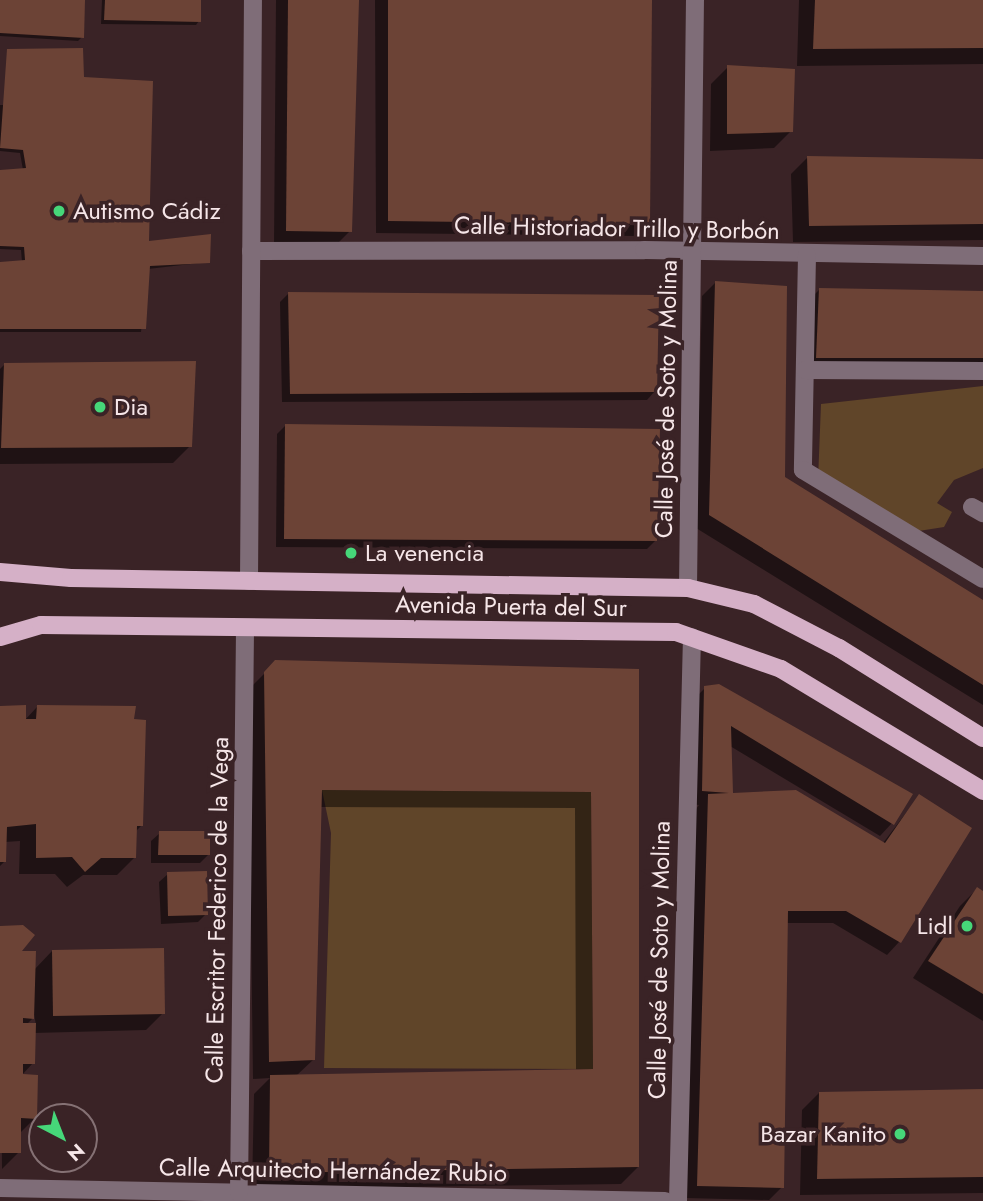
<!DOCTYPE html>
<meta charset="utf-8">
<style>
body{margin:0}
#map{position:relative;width:983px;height:1201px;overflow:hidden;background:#3a2326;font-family:Jost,sans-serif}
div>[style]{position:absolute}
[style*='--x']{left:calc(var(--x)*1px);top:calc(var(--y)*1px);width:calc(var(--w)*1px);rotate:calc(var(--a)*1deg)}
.green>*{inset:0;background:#604529}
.shadow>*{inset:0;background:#0007}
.building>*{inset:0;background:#6c4336}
.minor>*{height:18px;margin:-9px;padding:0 9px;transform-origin:9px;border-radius:9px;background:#7f6d78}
.major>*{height:18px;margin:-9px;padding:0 9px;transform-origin:9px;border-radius:9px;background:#d5b0c7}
.dots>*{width:19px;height:19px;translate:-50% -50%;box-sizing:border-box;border:4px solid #3a2326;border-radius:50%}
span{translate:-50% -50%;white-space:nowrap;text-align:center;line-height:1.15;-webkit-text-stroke:7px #3a2326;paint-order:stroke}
.poi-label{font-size:24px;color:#f6e6e8}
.left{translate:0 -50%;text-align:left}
.right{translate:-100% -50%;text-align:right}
.street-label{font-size:24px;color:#f6e6e8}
.north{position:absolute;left:28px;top:1103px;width:70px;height:70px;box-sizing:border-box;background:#3a2326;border:2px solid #857174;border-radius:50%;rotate:138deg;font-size:19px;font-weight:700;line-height:28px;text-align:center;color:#f6e6e8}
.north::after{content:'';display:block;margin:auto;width:24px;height:32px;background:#46d779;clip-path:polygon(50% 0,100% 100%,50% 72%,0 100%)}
</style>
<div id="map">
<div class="green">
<i style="clip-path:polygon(983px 386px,983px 468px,954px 480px,937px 503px,952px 512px,944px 527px,906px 533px,818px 480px,821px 404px)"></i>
<i style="clip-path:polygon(322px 790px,591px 792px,593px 1069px,324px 1068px,331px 833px)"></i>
</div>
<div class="shadow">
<i style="clip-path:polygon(0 0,83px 0,82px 37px,78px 41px,0 36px)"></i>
<i style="clip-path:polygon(102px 0,199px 0,199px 21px,196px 25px,101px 24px)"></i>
<i style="clip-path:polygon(276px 0,357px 0,350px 231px,337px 244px,274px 244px)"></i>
<i style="clip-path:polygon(375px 0,650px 0,648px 223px,635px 236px,376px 233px)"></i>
<i style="clip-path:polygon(799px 0,983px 0,983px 64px,797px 66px)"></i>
<i style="clip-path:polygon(8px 51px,82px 79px,148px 243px,208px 262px,148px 269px,141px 332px,0 332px,0 264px,22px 262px,21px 250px,0 249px,0 172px,23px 170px,20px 153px,0 151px,0 105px,4px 105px)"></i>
<i style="clip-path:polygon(728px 67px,791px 131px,774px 148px,710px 151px,711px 84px)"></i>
<i style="clip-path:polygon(808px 157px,983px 160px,983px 240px,793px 242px,791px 174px)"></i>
<i style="clip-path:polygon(715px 283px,783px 478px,983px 602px,983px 705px,696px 528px,702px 296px)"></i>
<i style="clip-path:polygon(819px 290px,983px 293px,983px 366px,808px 366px,811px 298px)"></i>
<i style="clip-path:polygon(289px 293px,655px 391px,647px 400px,282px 402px,280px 302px)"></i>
<i style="clip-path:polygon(4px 365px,190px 446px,173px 463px,0 464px,0 369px)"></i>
<i style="clip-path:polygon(285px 426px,656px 540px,647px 549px,276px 547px,277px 434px)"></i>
<i style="clip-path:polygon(evenodd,276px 662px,637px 671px,638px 1167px,621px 1184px,252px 1189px,254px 1094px,270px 1078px,253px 1079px,248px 690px,276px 662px,320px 807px,575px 808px,576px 1071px,296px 1076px,314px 1059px,320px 807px)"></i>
<i style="clip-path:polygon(705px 688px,892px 823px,880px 836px,730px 746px,731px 795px,883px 843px,919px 796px,969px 828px,899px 942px,887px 955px,833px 923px,786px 923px,782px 1187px,769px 1200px,685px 1198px,696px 809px,699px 805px,689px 804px,692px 701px)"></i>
<i style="clip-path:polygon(0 707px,24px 721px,37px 707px,132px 721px,141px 826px,135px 832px,134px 858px,117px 875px,83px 875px,67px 887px,55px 874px,19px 874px,20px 841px,5px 842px,5px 861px,0 866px)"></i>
<i style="clip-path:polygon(160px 833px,208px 855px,200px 863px,151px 863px,151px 841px)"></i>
<i style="clip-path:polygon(168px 874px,206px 914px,198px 922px,161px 924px,159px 882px)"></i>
<i style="clip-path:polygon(977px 889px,983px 893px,983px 1021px,913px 978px,960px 906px)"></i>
<i style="clip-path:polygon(evenodd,0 928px,34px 970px,52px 951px,163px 1013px,146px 1030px,34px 1033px,33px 1063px,21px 1076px,35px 1118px,19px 1134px,19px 1152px,2px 1169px,0 928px,33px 1009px,36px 1025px,26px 1025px,33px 1018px,33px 1009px)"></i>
<i style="clip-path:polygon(983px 1091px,983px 1193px,800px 1195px,802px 1110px,819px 1093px)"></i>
</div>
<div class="building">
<i style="clip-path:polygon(0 0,85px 0,84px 38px,0 33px)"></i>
<i style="clip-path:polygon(105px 0,201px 0,201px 22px,104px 20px)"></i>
<i style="clip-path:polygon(288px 0,359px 0,352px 232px,286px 231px)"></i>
<i style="clip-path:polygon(388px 0,652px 0,650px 224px,388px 221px)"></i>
<i style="clip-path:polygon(815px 0,983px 0,983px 48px,813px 49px)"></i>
<i style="clip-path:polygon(83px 48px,84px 77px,153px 81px,149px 241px,211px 234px,210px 263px,150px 266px,146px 329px,0 329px,0 262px,25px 260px,24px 247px,0 246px,0 170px,26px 168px,23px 150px,0 148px,7px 49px)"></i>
<i style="clip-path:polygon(727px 65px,795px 69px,793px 132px,727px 134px)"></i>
<i style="clip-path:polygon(807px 156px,983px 159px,983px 224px,809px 226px)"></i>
<i style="clip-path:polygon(715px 281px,787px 286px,785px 477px,983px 600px,983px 685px,709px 515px)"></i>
<i style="clip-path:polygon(819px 288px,983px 291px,983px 358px,816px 358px)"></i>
<i style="clip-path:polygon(288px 292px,659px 295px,657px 392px,290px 394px)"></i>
<i style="clip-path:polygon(196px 361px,192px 447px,1px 448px,4px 363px)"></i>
<i style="clip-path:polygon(285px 424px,660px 429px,657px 541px,284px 539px)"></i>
<i style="clip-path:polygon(275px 660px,639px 669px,639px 1167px,269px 1173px,270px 1075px,593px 1069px,591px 792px,322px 790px,315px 1060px,269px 1062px,264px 672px)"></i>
<i style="clip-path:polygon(719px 684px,913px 794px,894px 825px,731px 726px,733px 793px,796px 790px,885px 843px,919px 794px,972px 828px,901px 943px,846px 911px,788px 911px,784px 1188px,697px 1186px,708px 794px,729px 793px,702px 791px,704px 686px)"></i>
<i style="clip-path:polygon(26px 705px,26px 719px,36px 719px,37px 705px,136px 706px,134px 719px,146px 720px,143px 826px,137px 826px,136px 858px,101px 858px,85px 872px,72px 857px,36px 858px,36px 824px,7px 827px,6px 862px,0 862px,0 706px)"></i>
<i style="clip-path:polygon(159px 831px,210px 831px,210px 855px,158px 855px)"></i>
<i style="clip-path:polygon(207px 871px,208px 915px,168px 916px,167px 872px)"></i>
<i style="clip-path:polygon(977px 887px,983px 891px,983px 994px,928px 961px)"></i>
<i style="clip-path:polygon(23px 925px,35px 935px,22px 951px,36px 951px,34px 1019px,23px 1018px,23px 1023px,36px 1023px,35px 1064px,23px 1064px,23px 1074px,38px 1075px,37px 1119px,21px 1118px,21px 1153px,0 1153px,0 926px)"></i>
<i style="clip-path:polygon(164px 948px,165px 1014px,53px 1016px,52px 950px)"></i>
<i style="clip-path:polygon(983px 1089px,983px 1177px,817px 1179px,819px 1092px)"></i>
</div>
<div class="minor">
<i style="--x:251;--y:251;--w:393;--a:-0.1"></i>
<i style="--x:644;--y:250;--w:339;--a:1"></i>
<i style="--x:807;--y:255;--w:215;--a:91.1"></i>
<i style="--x:803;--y:470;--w:210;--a:31.2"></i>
<i style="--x:805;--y:370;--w:178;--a:0.3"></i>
<i style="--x:972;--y:507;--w:13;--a:29"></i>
<i style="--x:249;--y:581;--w:581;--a:-89.61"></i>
<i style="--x:688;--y:588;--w:588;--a:-89.32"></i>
<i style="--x:0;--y:1188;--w:665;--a:1.12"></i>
<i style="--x:239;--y:1193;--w:565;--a:-89.39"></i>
<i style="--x:678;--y:1201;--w:564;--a:-88.58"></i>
</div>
<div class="major">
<i style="--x:0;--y:572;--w:71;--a:4.8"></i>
<i style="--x:71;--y:578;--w:617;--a:0.93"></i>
<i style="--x:688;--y:588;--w:68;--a:13.6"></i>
<i style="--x:754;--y:604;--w:96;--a:27.4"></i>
<i style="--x:839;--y:648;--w:170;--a:32"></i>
<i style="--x:0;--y:637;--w:43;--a:-16.3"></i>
<i style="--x:41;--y:625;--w:635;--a:0.63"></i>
<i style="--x:676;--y:632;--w:111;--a:19.4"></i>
<i style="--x:781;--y:669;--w:236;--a:31.1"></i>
</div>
<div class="dots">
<i style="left:59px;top:211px;background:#46d779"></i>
<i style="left:100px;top:407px;background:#46d779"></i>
<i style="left:351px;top:553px;background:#46d779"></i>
<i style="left:967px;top:926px;background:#46d779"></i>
<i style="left:900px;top:1134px;background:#46d779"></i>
</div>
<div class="poi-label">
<span class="left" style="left:73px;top:211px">Autismo Cádiz</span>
<span class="left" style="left:114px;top:407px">Dia</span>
<span class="left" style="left:365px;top:553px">La venencia</span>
<span class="right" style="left:953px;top:926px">Lidl</span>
<span class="right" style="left:886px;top:1134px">Bazar Kanito</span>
</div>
<div class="street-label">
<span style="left:617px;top:228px;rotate:1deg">Calle Historiador Trillo y Borbón</span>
<span style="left:666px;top:399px;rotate:-89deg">Calle José de Soto y Molina</span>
<span style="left:511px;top:606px;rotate:1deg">Avenida Puerta del Sur</span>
<span style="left:217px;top:910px;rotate:-89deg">Calle Escritor Federico de la Vega</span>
<span style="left:659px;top:960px;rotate:-89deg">Calle José de Soto y Molina</span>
<span style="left:333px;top:1170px;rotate:1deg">Calle Arquitecto Hernández Rubio</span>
</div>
<div class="north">N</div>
</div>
